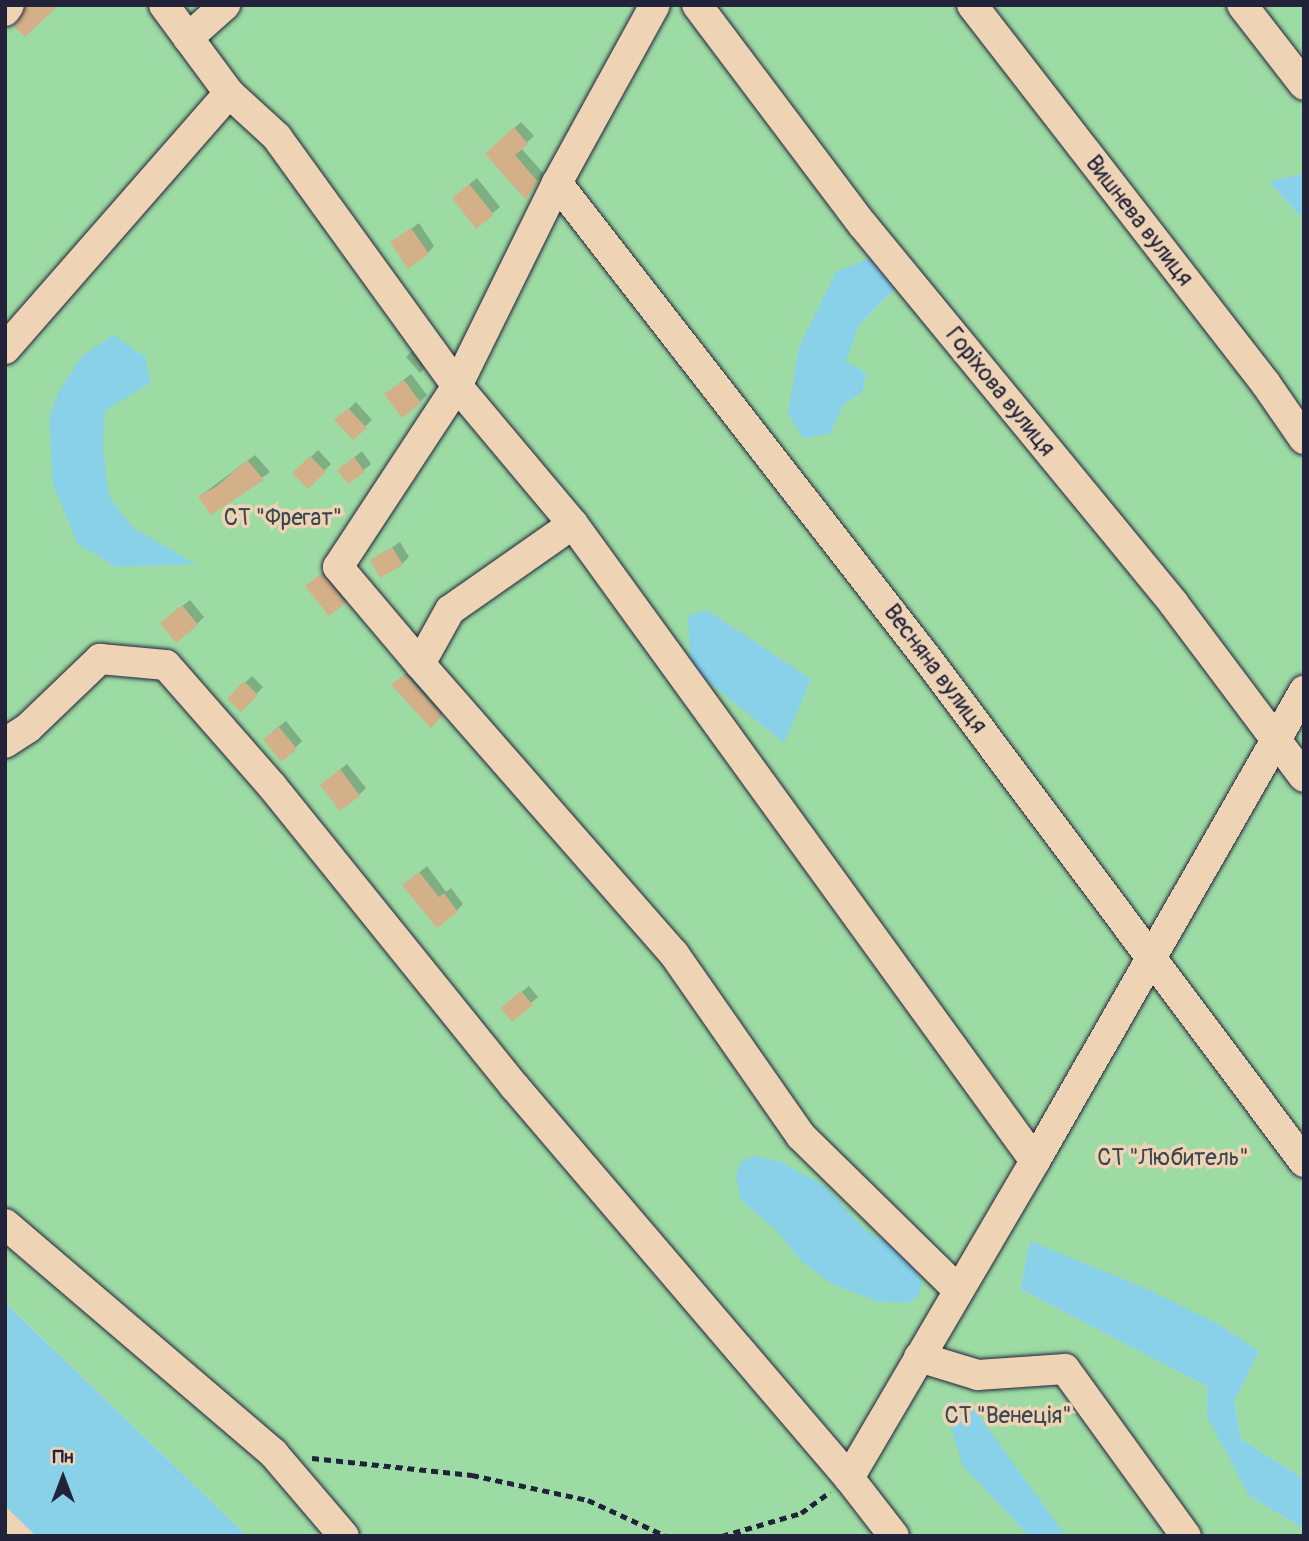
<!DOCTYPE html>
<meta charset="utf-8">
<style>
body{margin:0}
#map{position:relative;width:1309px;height:1541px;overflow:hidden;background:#eed3b5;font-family:Pangolin,sans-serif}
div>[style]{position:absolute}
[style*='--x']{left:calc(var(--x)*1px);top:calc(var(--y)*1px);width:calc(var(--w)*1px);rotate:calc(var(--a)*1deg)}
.green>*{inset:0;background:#9ddba4}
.water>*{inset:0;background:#88d1e9}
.shadow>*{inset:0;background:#0003}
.building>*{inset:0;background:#d4b088}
.path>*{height:4.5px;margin-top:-2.25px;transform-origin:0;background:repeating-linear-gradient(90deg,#22223b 0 7px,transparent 0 12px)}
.roads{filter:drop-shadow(0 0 2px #22223b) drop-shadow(0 0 2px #22223b)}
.minor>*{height:30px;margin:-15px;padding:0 15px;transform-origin:15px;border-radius:15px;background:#eed3b5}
span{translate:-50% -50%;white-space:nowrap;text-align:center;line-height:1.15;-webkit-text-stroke:7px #eed3b5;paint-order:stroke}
.street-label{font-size:23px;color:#22223b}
.park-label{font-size:23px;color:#3b4750}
.frame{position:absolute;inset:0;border:7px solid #22223b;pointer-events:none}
.north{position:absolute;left:28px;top:1443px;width:70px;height:70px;-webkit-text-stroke:5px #eed3b5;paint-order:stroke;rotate:0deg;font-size:19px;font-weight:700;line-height:28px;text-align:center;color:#22223b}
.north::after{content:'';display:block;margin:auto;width:24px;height:32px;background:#22223b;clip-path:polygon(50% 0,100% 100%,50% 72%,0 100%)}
</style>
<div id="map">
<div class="green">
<i style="clip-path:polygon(evenodd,5px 5px,1304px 5px,1304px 173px,1269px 182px,1304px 220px,1304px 1479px,1241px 1439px,1234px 1402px,1258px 1351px,1222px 1326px,1030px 1241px,1020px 1289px,1208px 1387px,1249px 1496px,1304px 1529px,1304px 1536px,247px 1536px,5px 1302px,5px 5px,874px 256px,897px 287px,859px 325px,845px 361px,866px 373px,863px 392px,843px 405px,830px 434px,803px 438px,874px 256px,5px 5px,707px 610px,810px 679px,784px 742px,692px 668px,707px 610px)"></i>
</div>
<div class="water">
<i style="clip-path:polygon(1304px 173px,1304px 220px,1269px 182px)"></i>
<i style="clip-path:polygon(874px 256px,897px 287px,859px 325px,846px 361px,866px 373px,863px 392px,843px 405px,830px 434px,803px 438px,788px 413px,799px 347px,836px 272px)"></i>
<i style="clip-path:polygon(113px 335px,145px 357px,151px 382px,105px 411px,103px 448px,109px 496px,133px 528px,196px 564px,116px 567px,78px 544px,53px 485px,49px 418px,59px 391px,81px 357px)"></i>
<i style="clip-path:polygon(707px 610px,811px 679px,784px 743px,691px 668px,688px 616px)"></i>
<i style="clip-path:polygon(754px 1156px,781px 1162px,825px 1186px,865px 1230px,910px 1257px,922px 1282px,919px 1295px,908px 1303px,879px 1302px,832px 1284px,801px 1261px,777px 1231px,740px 1199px,736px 1176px,741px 1162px)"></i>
<i style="clip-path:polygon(1030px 1241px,1147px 1289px,1222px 1326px,1259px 1351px,1234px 1402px,1241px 1439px,1304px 1479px,1304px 1529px,1249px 1496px,1207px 1416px,1208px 1387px,1020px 1289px)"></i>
<i style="clip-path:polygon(5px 1302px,14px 1311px,247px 1536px,36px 1536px,5px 1506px)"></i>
<i style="clip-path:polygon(969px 1401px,1015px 1466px,1066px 1536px,1029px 1536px,963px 1466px,943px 1404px)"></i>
</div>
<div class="shadow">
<i style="clip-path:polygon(521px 122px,534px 136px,521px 148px,544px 174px,525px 196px,487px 154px)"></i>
<i style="clip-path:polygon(477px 178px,500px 207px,477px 226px,461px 191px)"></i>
<i style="clip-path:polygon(419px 223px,434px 246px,428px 253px,392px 243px)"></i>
<i style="clip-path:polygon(413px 350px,430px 363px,420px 373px,406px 357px)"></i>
<i style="clip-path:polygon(411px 374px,427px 395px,420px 402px,393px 388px)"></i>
<i style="clip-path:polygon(356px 402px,372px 420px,353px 438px,337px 420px)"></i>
<i style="clip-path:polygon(318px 450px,331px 464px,308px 486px,295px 473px)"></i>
<i style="clip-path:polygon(362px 451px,371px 464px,349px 482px,339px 470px)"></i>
<i style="clip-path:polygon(255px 455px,270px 472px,212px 513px,200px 496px)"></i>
<i style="clip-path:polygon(400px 542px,409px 557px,402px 564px,372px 561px)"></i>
<i style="clip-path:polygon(330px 567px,351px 595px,344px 602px,314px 580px)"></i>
<i style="clip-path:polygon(190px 600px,204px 617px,197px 624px,169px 616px)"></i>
<i style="clip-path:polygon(413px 668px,448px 708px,431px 725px,400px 678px)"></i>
<i style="clip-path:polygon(252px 676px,263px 687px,241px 710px,229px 698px)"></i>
<i style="clip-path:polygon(286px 721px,302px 741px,295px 748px,272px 732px)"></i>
<i style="clip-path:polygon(347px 764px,366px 788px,359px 795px,329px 778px)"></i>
<i style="clip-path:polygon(427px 866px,446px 892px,451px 888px,463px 904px,456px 911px,404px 885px)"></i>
<i style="clip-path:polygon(529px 986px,538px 997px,531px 1003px,510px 1001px)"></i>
</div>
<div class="building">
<i style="clip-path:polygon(26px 5px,59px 5px,25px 37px,14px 26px)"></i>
<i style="clip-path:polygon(514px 127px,528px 144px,515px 155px,538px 182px,525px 199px,485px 154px)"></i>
<i style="clip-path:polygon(469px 184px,494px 215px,476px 229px,452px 198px)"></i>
<i style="clip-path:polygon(411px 228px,429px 254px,408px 269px,390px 242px)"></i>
<i style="clip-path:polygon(404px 380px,421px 403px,402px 418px,384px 394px)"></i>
<i style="clip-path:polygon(348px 408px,367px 428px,353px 440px,334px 420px)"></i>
<i style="clip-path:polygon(310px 456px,326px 472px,308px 489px,292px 473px)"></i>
<i style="clip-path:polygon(354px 457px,365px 472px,348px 484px,337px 470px)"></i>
<i style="clip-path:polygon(247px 460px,264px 480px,211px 515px,198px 496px,216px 487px)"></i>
<i style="clip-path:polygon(392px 547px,403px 565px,380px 578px,370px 560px)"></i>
<i style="clip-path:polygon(322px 573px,346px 603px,329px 616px,305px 586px)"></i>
<i style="clip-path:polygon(182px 605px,198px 625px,176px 643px,160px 623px)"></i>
<i style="clip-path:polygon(405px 674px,442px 716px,431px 728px,391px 685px)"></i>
<i style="clip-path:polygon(244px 681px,258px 695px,241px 712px,227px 699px)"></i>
<i style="clip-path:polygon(279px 727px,297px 749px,281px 762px,263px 739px)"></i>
<i style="clip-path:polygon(340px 769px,360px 796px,340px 811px,320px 785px)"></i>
<i style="clip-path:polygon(419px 872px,439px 897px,444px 893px,458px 912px,437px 928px,402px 885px)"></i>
<i style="clip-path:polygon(521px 991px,533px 1005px,512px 1022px,500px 1008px)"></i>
</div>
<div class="path">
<i style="--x:312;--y:1458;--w:161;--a:6.1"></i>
<i style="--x:472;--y:1475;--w:119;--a:12.2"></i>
<i style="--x:588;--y:1500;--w:86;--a:24.8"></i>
<i style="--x:722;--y:1536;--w:82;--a:-16.2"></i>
<i style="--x:801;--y:1513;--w:36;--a:-36"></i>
</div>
<div class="roads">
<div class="minor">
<i style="--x:697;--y:5;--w:276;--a:53"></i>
<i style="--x:863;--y:225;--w:490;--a:50.6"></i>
<i style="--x:1174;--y:604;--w:216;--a:53.1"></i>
<i style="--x:972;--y:5;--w:480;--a:52.2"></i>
<i style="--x:1266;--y:384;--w:67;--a:55.4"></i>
<i style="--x:1242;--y:5;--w:101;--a:52.2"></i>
<i style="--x:5;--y:11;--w:7;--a:-56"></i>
<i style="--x:188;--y:38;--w:50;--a:-41.7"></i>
<i style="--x:557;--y:183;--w:601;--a:52.1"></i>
<i style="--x:926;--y:657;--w:631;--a:53.18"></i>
<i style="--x:5;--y:349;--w:340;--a:-48.8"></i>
<i style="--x:229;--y:93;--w:109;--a:-126.5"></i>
<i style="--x:573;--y:524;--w:150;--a:145"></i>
<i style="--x:450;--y:610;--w:62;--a:119.1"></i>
<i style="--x:420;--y:664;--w:386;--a:48.8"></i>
<i style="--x:674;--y:954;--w:222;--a:55.1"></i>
<i style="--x:801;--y:1136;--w:220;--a:44.4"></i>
<i style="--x:420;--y:664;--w:127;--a:-130.2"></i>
<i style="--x:338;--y:567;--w:217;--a:-56.7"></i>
<i style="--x:457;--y:386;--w:226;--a:-63.8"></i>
<i style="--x:557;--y:183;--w:203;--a:-61.2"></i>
<i style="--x:5;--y:743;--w:27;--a:-33"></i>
<i style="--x:28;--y:728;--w:100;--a:-43.8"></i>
<i style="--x:100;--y:659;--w:66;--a:5.2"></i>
<i style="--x:166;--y:665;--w:161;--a:48.8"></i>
<i style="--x:272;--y:786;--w:387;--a:51.1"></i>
<i style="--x:515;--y:1087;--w:514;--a:49.5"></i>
<i style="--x:849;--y:1478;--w:368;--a:-59.6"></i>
<i style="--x:1035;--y:1161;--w:787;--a:-125.95"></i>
<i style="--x:573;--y:524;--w:180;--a:-130"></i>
<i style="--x:457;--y:386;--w:307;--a:-125.9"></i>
<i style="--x:277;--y:137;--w:65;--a:-137.5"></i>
<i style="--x:1035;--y:1161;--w:542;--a:-60.22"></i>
<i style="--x:5;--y:1224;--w:353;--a:40.5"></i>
<i style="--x:273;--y:1453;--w:109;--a:49.5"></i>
<i style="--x:919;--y:1357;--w:62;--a:17"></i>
<i style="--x:978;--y:1375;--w:87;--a:-3.9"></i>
<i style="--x:1065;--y:1369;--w:206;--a:54.1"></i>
<i style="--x:849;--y:1478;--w:73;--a:52.2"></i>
</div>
</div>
<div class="street-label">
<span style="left:1139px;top:221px;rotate:52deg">Вишнева вулиця</span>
<span style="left:1000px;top:392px;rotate:51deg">Горіхова вулиця</span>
<span style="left:935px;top:669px;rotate:53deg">Весняна вулиця</span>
</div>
<div class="park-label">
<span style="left:283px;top:518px">СТ "Фрегат"</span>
<span style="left:1173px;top:1158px">СТ "Любитель"</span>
<span style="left:1008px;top:1416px">СТ "Венеція"</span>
</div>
<div class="frame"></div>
<div class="north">Пн</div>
</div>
